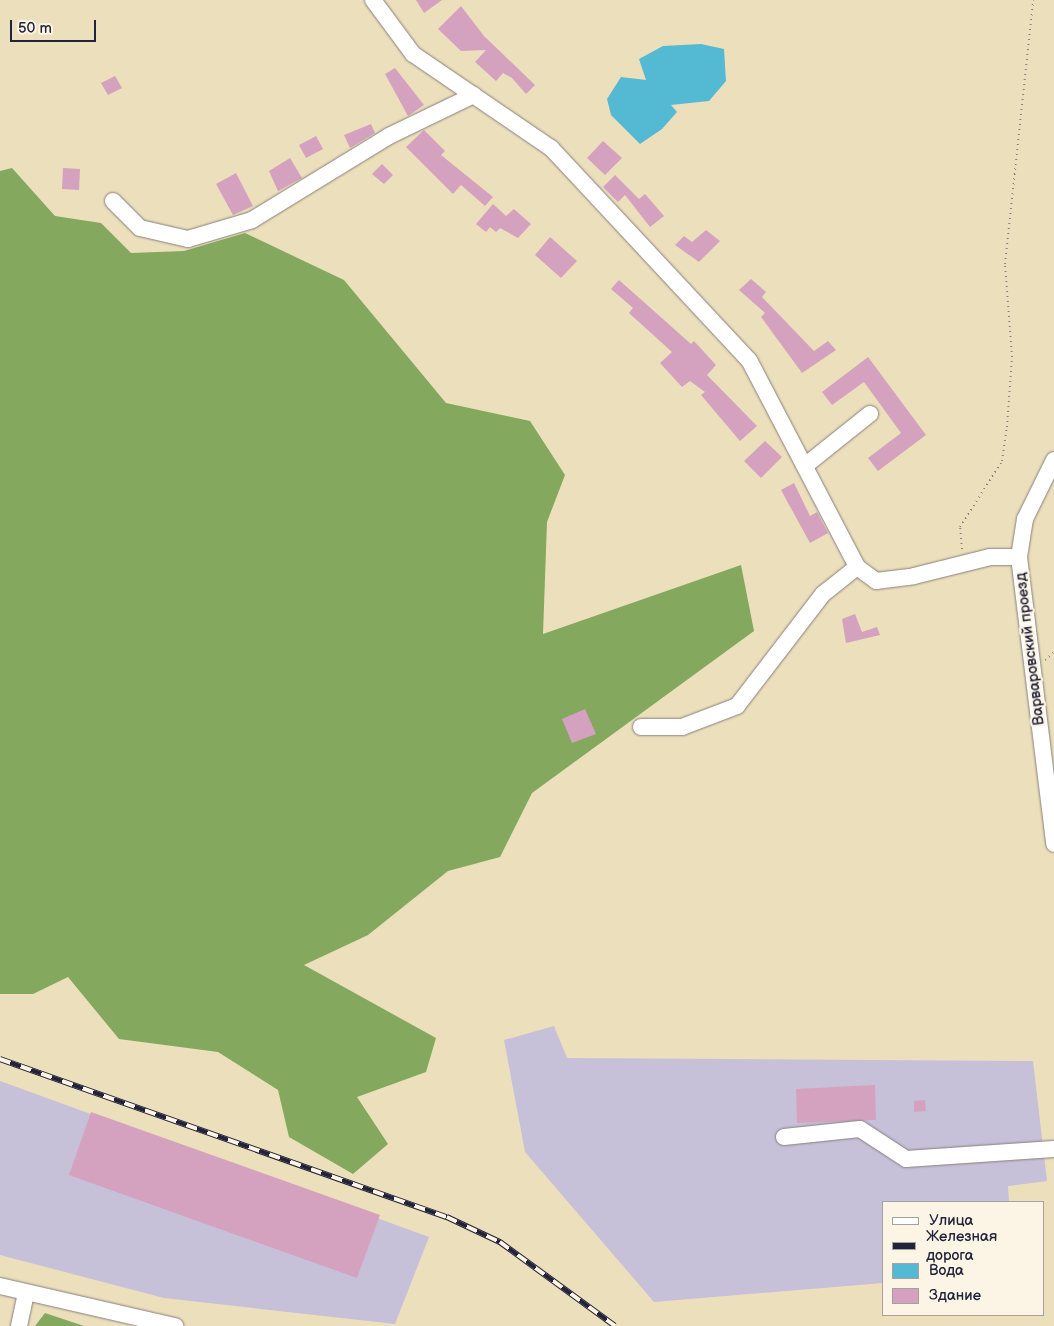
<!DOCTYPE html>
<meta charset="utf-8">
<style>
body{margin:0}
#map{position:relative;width:1054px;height:1326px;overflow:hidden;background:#ecdfbc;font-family:"Balsamiq Sans",sans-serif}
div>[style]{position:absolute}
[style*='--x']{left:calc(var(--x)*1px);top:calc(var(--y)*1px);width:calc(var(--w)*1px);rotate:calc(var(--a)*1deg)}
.industrial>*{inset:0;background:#c7c0d9}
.forest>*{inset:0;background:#83a85e}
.water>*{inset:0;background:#54b9d3}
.building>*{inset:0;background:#d4a2bf}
.path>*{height:2px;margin-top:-1px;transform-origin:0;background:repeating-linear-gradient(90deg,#87807c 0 1px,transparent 0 5px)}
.roads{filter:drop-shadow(0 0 1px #87807c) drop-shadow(0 0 1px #87807c)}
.minor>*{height:16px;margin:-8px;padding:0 8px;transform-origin:8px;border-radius:8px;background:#fff}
.rail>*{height:5.5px;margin-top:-2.75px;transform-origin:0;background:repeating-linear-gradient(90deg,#fcf5e5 0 11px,#22223b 0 22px);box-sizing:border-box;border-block:1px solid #22223b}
span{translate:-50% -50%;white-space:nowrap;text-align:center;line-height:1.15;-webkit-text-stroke:4.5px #fcf5e5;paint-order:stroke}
.street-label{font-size:15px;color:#22223b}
.legend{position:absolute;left:882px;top:1201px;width:162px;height:115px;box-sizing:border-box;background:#fcf5e5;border:1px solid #a5a1a1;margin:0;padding:6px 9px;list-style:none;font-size:15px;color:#22223b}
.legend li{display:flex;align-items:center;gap:10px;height:25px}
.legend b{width:25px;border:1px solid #a5a1a1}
.scale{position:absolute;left:10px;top:20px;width:86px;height:22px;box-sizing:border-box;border:2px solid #22223b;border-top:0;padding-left:6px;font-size:15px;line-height:18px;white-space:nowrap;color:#22223b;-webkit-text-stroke:4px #fcf5e5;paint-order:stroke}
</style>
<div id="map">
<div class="industrial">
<i style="clip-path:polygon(554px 1026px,567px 1058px,1033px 1061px,1047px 1181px,1008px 1186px,1009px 1202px,883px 1202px,883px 1283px,654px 1302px,525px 1152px,504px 1040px)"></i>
<i style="clip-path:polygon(0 1081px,429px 1237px,395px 1324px,164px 1298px,0 1255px)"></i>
</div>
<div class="forest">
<i style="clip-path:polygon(12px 168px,55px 216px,101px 223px,131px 253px,184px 251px,245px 233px,344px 280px,446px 403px,530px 421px,565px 475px,547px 522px,543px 634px,741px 565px,754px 631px,532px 793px,500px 857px,448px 871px,368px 935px,304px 965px,436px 1038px,426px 1072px,357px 1097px,388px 1144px,353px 1174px,289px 1137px,278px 1090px,218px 1052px,119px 1039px,68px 977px,33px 994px,0 994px,0 171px)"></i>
<i style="clip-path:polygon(45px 1313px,84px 1326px,35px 1326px)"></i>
</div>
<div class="water">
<i style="clip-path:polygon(701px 44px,724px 49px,726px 81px,709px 101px,671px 105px,677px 112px,662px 129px,640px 144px,611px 115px,607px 99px,621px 77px,646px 80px,639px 59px,663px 46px)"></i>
</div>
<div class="building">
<i style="clip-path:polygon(416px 0,442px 0,424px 13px)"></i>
<i style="clip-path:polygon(461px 6px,484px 36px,535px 85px,526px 94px,512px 78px,503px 73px,496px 81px,475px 62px,486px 50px,461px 51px,438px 29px)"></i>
<i style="clip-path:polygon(395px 68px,424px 105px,408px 116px,385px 74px)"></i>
<i style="clip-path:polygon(115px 76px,122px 88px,108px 95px,101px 83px)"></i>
<i style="clip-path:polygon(371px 124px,375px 133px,350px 148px,344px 135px)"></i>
<i style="clip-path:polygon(424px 130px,445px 151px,441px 155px,493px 197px,485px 206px,461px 185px,453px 194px,406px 147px)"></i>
<i style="clip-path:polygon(316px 136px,323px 149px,306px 158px,299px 145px)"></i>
<i style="clip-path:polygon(603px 141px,622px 158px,605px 175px,587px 158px)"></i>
<i style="clip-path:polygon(290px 158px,302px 178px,278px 191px,269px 171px)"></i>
<i style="clip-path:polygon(382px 164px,393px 175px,384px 184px,372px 174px)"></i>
<i style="clip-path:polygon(63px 168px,80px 169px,79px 190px,62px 189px)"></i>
<i style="clip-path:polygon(236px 173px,253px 206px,233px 215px,216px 184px)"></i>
<i style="clip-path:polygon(615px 175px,639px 199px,645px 194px,664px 216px,650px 227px,625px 195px,618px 202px,603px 187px)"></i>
<i style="clip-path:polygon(493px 204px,506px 216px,514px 209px,531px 224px,518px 238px,500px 228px,496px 232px,490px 227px,486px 232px,476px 224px)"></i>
<i style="clip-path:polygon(706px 230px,720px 241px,699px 262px,675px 245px,684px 236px,692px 242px)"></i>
<i style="clip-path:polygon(550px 237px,577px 261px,561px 278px,535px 255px)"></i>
<i style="clip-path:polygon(751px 279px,766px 292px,762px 297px,814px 351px,828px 341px,836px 350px,802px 373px,761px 317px,765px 313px,739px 290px)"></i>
<i style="clip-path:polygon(619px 280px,691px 344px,694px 341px,716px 365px,707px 375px,757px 426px,740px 441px,701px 395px,705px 392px,690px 381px,682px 387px,660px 363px,672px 352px,629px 313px,633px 308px,611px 289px)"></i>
<i style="clip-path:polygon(868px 357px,926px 435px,878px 471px,868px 458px,901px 433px,864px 382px,832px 405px,822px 392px)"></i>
<i style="clip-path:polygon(765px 441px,782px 457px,761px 478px,744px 461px)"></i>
<i style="clip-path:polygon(794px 483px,810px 516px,817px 512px,828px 533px,810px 543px,781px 490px)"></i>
<i style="clip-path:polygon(855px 614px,862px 632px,877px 627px,880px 635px,846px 643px,842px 619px)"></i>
<i style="clip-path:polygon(585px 709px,596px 734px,572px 743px,562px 719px)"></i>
<i style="clip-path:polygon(875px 1085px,876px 1120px,797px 1123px,796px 1089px)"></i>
<i style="clip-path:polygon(925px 1100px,926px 1111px,914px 1112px,914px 1101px)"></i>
<i style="clip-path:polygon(91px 1112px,380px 1215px,357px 1278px,69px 1175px)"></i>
</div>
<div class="path">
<i style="--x:962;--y:549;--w:22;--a:-95"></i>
<i style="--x:960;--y:527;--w:78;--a:-57.5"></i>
<i style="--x:1002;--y:461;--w:34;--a:-82"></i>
<i style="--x:1007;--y:427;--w:70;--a:-85.9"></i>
<i style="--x:1012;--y:357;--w:93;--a:-94.3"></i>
<i style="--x:1005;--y:264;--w:265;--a:-83.9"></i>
<i style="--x:1045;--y:660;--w:12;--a:-42"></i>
</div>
<div class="roads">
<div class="minor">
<i style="--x:373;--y:0;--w:67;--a:53.5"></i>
<i style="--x:413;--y:54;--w:167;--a:34.3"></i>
<i style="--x:551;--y:148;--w:290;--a:47"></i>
<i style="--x:749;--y:360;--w:233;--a:62.4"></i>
<i style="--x:857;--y:567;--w:24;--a:36"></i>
<i style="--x:876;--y:581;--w:38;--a:-7"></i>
<i style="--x:914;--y:576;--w:78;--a:-14"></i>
<i style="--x:990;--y:557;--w:29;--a:0"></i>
<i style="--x:113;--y:201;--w:38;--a:45"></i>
<i style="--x:140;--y:228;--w:49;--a:12.9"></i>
<i style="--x:188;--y:239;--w:67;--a:-16.5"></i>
<i style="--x:252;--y:220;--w:161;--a:-31.5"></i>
<i style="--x:389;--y:136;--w:94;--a:-25.8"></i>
<i style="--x:1054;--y:460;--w:66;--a:116.2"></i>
<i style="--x:1025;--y:519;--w:38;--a:99"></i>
<i style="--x:1019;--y:557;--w:289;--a:83"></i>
<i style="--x:806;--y:465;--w:82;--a:-38.6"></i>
<i style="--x:641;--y:727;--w:41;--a:0"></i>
<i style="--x:682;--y:727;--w:59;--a:-20.9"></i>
<i style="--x:737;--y:706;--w:141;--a:-52.5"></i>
<i style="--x:823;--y:594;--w:43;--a:-38.5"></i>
<i style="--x:784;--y:1137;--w:76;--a:-6"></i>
<i style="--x:860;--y:1129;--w:55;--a:33.1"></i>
<i style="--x:906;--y:1159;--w:148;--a:-3.9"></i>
<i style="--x:0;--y:1286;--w:180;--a:12.9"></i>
<i style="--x:19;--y:1326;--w:34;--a:-78"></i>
</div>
</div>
<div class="rail">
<i style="--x:0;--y:1059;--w:474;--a:19.5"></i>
<i style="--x:447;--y:1217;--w:59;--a:25.3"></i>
<i style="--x:500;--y:1242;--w:142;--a:36.1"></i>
</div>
<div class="street-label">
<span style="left:1030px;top:649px;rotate:-97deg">Варваровский проезд</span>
</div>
<ul class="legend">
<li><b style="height:6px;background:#fff"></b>Улица</li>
<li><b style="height:6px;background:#22223b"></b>Железная дорога</li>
<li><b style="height:14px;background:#54b9d3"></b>Вода</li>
<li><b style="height:14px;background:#d4a2bf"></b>Здание</li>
</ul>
<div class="scale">50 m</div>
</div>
